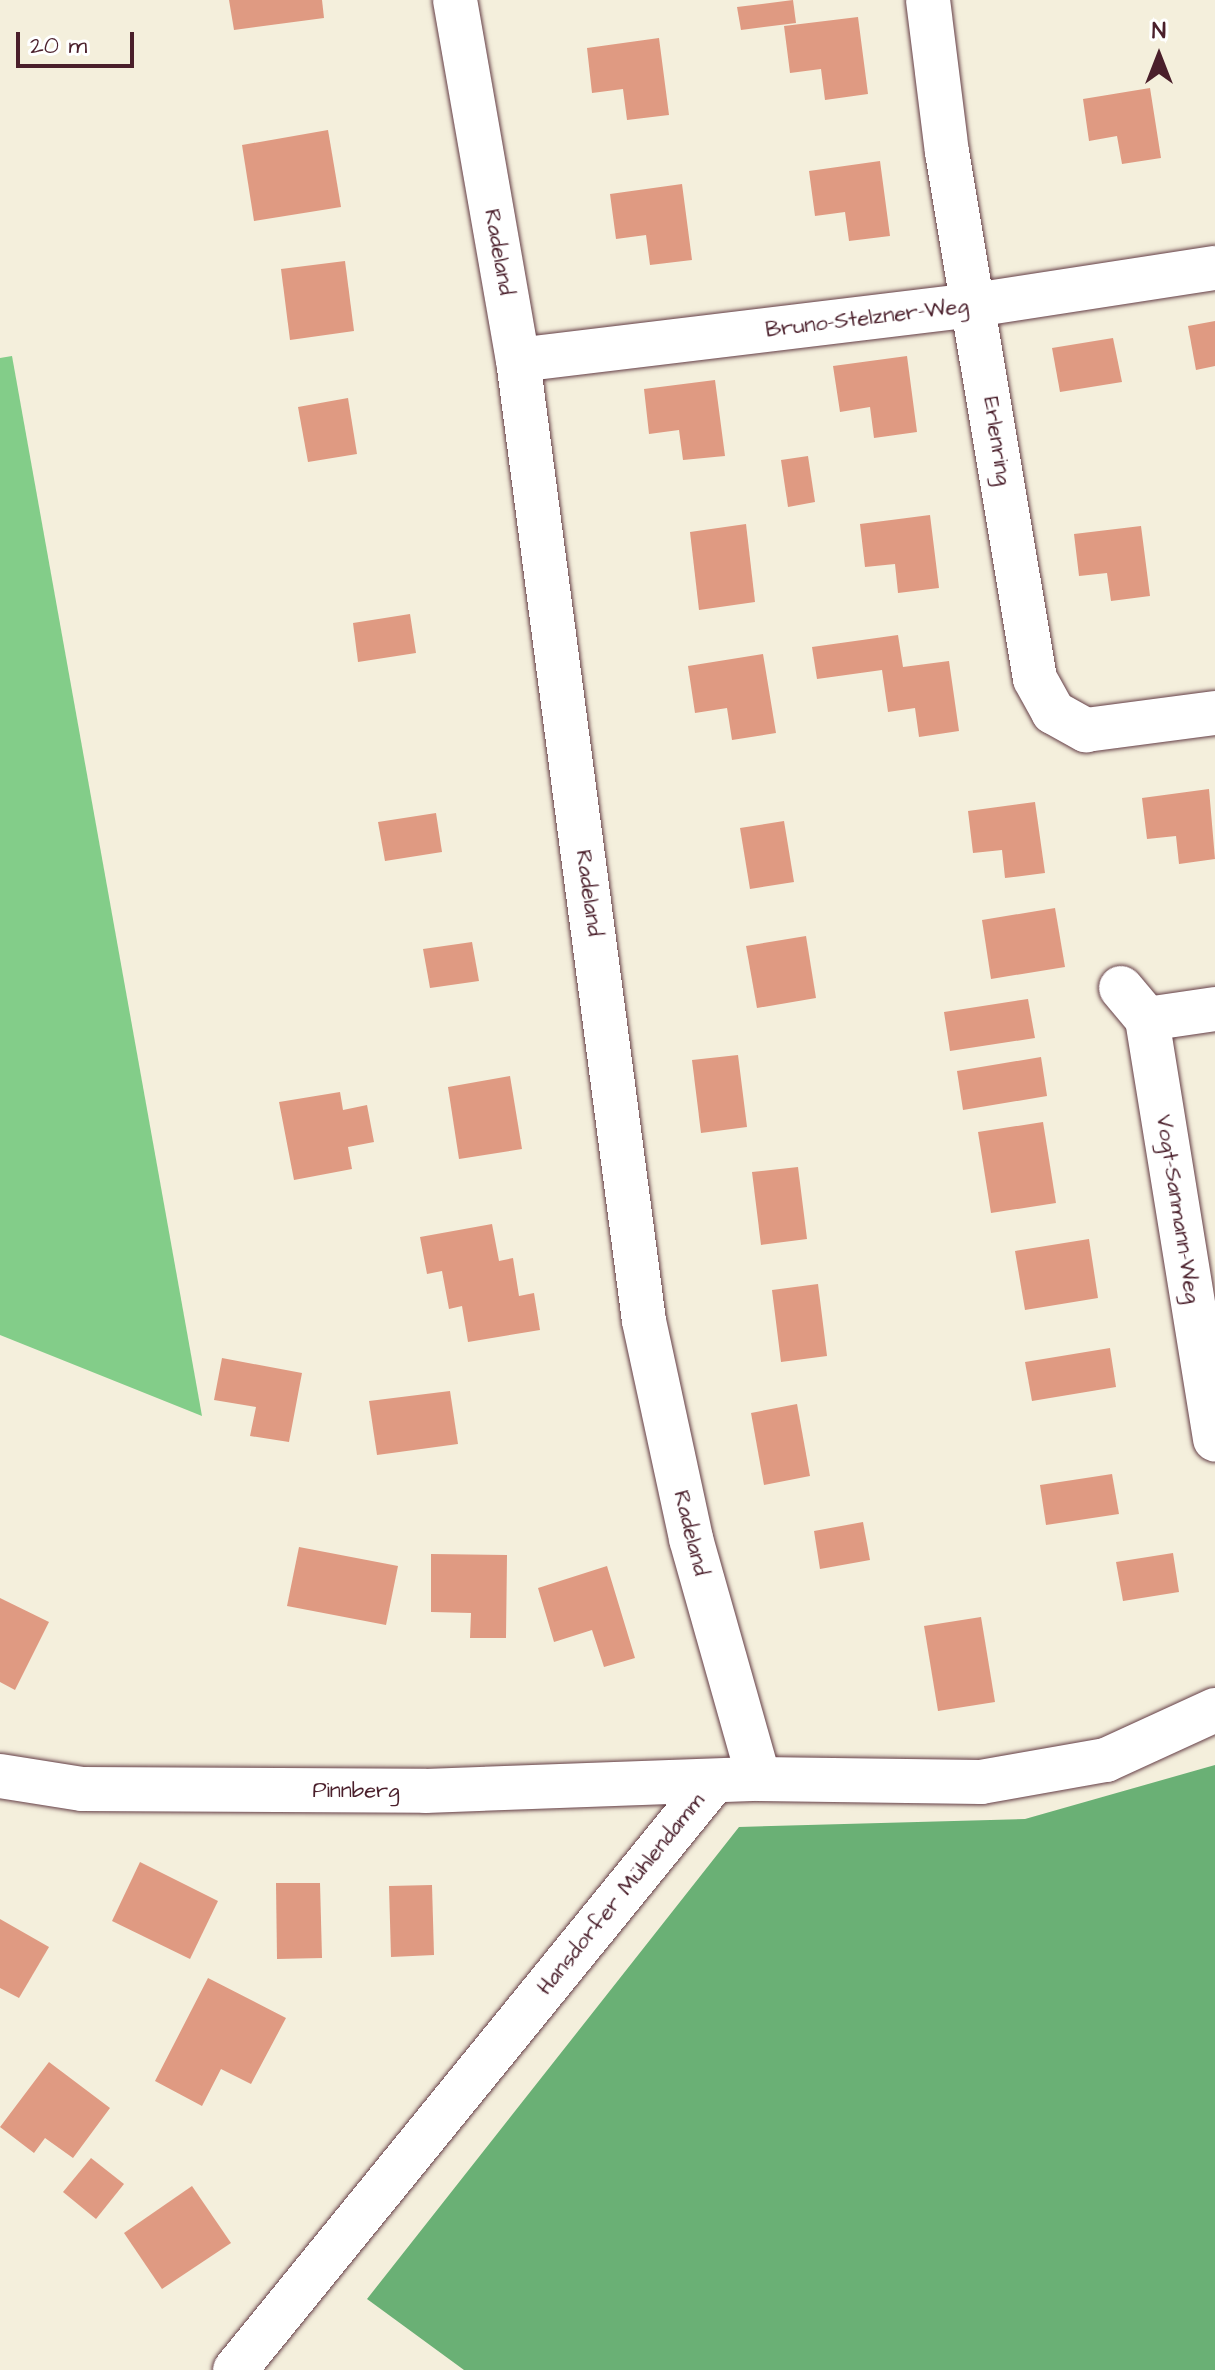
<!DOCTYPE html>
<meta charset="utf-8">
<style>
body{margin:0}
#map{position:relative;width:1215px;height:2370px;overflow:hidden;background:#f4efdc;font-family:"Architects Daughter",sans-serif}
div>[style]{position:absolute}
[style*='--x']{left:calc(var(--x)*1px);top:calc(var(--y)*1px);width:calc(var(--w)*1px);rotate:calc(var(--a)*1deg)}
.green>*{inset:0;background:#83cd89}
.forest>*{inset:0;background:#6ab075}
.building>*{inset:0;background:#df9a82}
.roads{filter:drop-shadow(0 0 2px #643e46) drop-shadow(0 0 2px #643e46)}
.minor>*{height:44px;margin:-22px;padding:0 22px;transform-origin:22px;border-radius:22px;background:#fff}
span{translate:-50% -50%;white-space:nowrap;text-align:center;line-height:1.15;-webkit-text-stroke:6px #fff;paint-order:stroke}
.street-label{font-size:22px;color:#4a1f2b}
.north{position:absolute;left:1119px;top:16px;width:80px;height:80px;-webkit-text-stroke:6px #fff;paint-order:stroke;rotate:0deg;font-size:22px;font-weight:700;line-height:32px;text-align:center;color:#4a1f2b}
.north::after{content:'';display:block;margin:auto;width:28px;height:36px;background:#4a1f2b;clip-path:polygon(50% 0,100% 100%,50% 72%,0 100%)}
.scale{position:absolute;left:16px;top:32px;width:118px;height:36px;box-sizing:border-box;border:4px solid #4a1f2b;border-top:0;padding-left:10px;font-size:24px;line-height:28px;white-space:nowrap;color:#4a1f2b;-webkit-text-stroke:6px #fff;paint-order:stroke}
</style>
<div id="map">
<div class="green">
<i style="clip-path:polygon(12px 356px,202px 1416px,0 1335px,0 358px)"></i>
</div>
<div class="forest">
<i style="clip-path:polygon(1215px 1765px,1215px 2370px,464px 2370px,367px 2299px,739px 1827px,1025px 1819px)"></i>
</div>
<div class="building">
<i style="clip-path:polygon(229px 0,322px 0,324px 18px,234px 30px)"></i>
<i style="clip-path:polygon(793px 0,796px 23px,741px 30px,737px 7px)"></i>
<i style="clip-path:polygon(858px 17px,868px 94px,825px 100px,821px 69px,790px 73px,784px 26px)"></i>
<i style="clip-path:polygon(659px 38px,669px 115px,627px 120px,623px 89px,592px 93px,587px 48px)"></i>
<i style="clip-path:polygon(1150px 88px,1161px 158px,1122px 164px,1117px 136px,1089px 141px,1083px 99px)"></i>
<i style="clip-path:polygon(328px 130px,341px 207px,254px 221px,242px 145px)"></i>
<i style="clip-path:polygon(880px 161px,890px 236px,849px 241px,845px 212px,815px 216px,809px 171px)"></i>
<i style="clip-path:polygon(682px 184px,692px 260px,650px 265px,646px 235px,616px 239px,610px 194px)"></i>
<i style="clip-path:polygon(345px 261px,354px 331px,290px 340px,281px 269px)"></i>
<i style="clip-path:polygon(1215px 321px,1215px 366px,1196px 370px,1188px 326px)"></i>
<i style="clip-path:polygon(1113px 338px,1122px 382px,1060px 392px,1052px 348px)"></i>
<i style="clip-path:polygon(907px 356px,917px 432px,874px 438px,870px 407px,840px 412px,833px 366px)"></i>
<i style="clip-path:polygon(715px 380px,725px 456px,683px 460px,679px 430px,649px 434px,644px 389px)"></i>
<i style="clip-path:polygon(348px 398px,357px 454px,308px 462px,298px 407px)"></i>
<i style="clip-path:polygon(808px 456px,815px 502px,788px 507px,781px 460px)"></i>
<i style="clip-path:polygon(930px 515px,939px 588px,898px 593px,895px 564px,865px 567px,860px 524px)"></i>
<i style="clip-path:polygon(746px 524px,755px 602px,699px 610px,690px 532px)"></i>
<i style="clip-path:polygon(1141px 526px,1150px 596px,1111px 601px,1107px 573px,1079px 576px,1074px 534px)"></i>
<i style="clip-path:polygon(410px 614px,416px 653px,358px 662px,353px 623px)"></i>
<i style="clip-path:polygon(898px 635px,903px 667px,949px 661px,959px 731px,919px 737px,915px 708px,888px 712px,882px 670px,817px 679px,812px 647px)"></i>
<i style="clip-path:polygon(763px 654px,776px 733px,732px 740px,727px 708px,695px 713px,688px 666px)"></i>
<i style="clip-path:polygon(1209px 789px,1215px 859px,1179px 864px,1176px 836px,1147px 839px,1142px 798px)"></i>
<i style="clip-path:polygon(1035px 802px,1045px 873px,1005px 878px,1002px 850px,973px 853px,968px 811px)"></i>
<i style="clip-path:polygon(436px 813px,442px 852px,385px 861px,378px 822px)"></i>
<i style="clip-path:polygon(784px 821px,794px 882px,750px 889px,740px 828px)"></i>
<i style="clip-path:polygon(1055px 908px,1065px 967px,991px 979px,982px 920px)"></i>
<i style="clip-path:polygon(806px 936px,816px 998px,757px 1008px,746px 946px)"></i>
<i style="clip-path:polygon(472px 942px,479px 981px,430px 988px,423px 949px)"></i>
<i style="clip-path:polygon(1028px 999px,1035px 1038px,950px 1051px,944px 1012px)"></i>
<i style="clip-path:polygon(738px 1055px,747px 1127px,701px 1133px,692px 1060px)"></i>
<i style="clip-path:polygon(1041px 1057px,1047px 1096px,963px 1110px,957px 1071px)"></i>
<i style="clip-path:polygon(510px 1076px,522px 1149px,459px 1159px,448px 1087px)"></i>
<i style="clip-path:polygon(340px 1092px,343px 1110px,367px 1105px,374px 1142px,348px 1147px,352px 1169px,294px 1180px,279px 1102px)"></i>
<i style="clip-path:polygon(1043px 1122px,1056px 1203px,991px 1213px,978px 1132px)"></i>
<i style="clip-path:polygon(798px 1167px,807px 1239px,761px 1245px,752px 1172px)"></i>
<i style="clip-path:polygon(492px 1224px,499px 1261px,513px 1258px,519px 1296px,534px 1293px,540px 1330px,468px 1342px,462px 1306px,449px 1309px,442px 1271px,427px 1274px,420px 1237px)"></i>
<i style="clip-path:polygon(1089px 1239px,1098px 1298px,1025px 1310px,1015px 1251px)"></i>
<i style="clip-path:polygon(818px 1284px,827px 1356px,781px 1362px,772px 1290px)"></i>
<i style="clip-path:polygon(1110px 1348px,1116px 1387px,1032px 1401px,1025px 1362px)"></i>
<i style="clip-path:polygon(222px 1358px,302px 1373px,289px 1442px,250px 1436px,256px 1407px,214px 1400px)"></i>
<i style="clip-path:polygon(450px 1391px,458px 1444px,377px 1455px,369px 1401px)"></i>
<i style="clip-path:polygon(797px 1404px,810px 1476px,764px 1485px,751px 1413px)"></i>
<i style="clip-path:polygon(1112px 1474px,1119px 1514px,1046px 1525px,1040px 1485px)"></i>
<i style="clip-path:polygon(863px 1522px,870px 1560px,820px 1569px,814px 1531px)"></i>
<i style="clip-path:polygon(299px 1547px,398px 1566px,386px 1625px,287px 1606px)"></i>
<i style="clip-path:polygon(1173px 1553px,1179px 1592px,1123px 1601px,1116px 1562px)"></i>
<i style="clip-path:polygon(431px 1554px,507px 1555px,506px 1638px,470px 1638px,471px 1613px,431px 1612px)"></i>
<i style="clip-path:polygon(607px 1566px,635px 1658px,604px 1667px,592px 1630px,554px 1642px,538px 1588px)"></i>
<i style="clip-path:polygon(0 1598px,49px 1622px,15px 1690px,0 1682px)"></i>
<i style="clip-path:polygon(981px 1617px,995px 1702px,938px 1711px,924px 1626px)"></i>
<i style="clip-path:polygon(140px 1862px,218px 1901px,190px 1959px,112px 1921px)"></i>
<i style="clip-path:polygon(276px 1883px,320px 1883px,322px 1958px,277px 1959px)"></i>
<i style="clip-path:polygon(432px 1885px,434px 1955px,391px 1957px,389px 1886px)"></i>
<i style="clip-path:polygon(0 1919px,49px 1947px,19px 1998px,0 1988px)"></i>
<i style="clip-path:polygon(208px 1978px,286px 2018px,251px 2084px,221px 2069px,202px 2106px,155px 2081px)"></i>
<i style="clip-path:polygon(49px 2062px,110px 2108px,73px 2158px,45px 2138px,34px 2153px,0 2127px)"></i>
<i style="clip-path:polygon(91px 2158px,124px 2184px,96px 2219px,63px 2192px)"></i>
<i style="clip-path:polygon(192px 2186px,231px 2243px,162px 2289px,124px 2233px)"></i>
</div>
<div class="roads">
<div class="minor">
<i style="--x:455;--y:0;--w:365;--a:80.1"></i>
<i style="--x:518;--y:360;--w:969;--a:82.53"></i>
<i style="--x:644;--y:1321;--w:223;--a:77.8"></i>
<i style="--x:691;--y:1539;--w:249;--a:74.2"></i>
<i style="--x:928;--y:0;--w:153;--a:82.9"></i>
<i style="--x:947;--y:152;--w:534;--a:80.52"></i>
<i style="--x:1035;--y:679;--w:38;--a:61"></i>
<i style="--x:1053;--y:712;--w:38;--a:29"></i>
<i style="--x:1086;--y:730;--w:130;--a:-7.5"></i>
<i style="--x:518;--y:360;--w:460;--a:-6.9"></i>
<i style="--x:975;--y:305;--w:243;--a:-8.8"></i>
<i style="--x:1121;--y:988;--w:40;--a:50"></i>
<i style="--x:1147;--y:1019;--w:426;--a:80.8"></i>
<i style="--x:1147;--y:1019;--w:69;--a:-8.4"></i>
<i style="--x:0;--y:1776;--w:83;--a:9"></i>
<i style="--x:82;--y:1789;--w:343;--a:0.3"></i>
<i style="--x:425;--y:1791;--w:334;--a:-2.1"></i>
<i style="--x:759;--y:1779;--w:222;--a:0.8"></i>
<i style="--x:981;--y:1782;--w:127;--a:-10"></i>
<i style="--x:1106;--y:1760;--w:120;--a:-24.6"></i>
<i style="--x:235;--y:2370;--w:758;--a:-50.89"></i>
</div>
</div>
<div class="street-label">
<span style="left:499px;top:252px;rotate:80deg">Radeland</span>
<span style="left:867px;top:318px;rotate:-7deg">Bruno-Stelzner-Weg</span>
<span style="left:997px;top:441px;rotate:81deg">Erlenring</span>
<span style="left:589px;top:893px;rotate:82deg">Radeland</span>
<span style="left:1178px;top:1209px;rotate:81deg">Vogt-Sanmann-Weg</span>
<span style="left:691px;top:1533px;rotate:76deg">Radeland</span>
<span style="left:356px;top:1791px">Pinnberg</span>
<span style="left:621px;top:1894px;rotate:-51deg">Hansdorfer Mühlendamm</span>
</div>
<div class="north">N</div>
<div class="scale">20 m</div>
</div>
